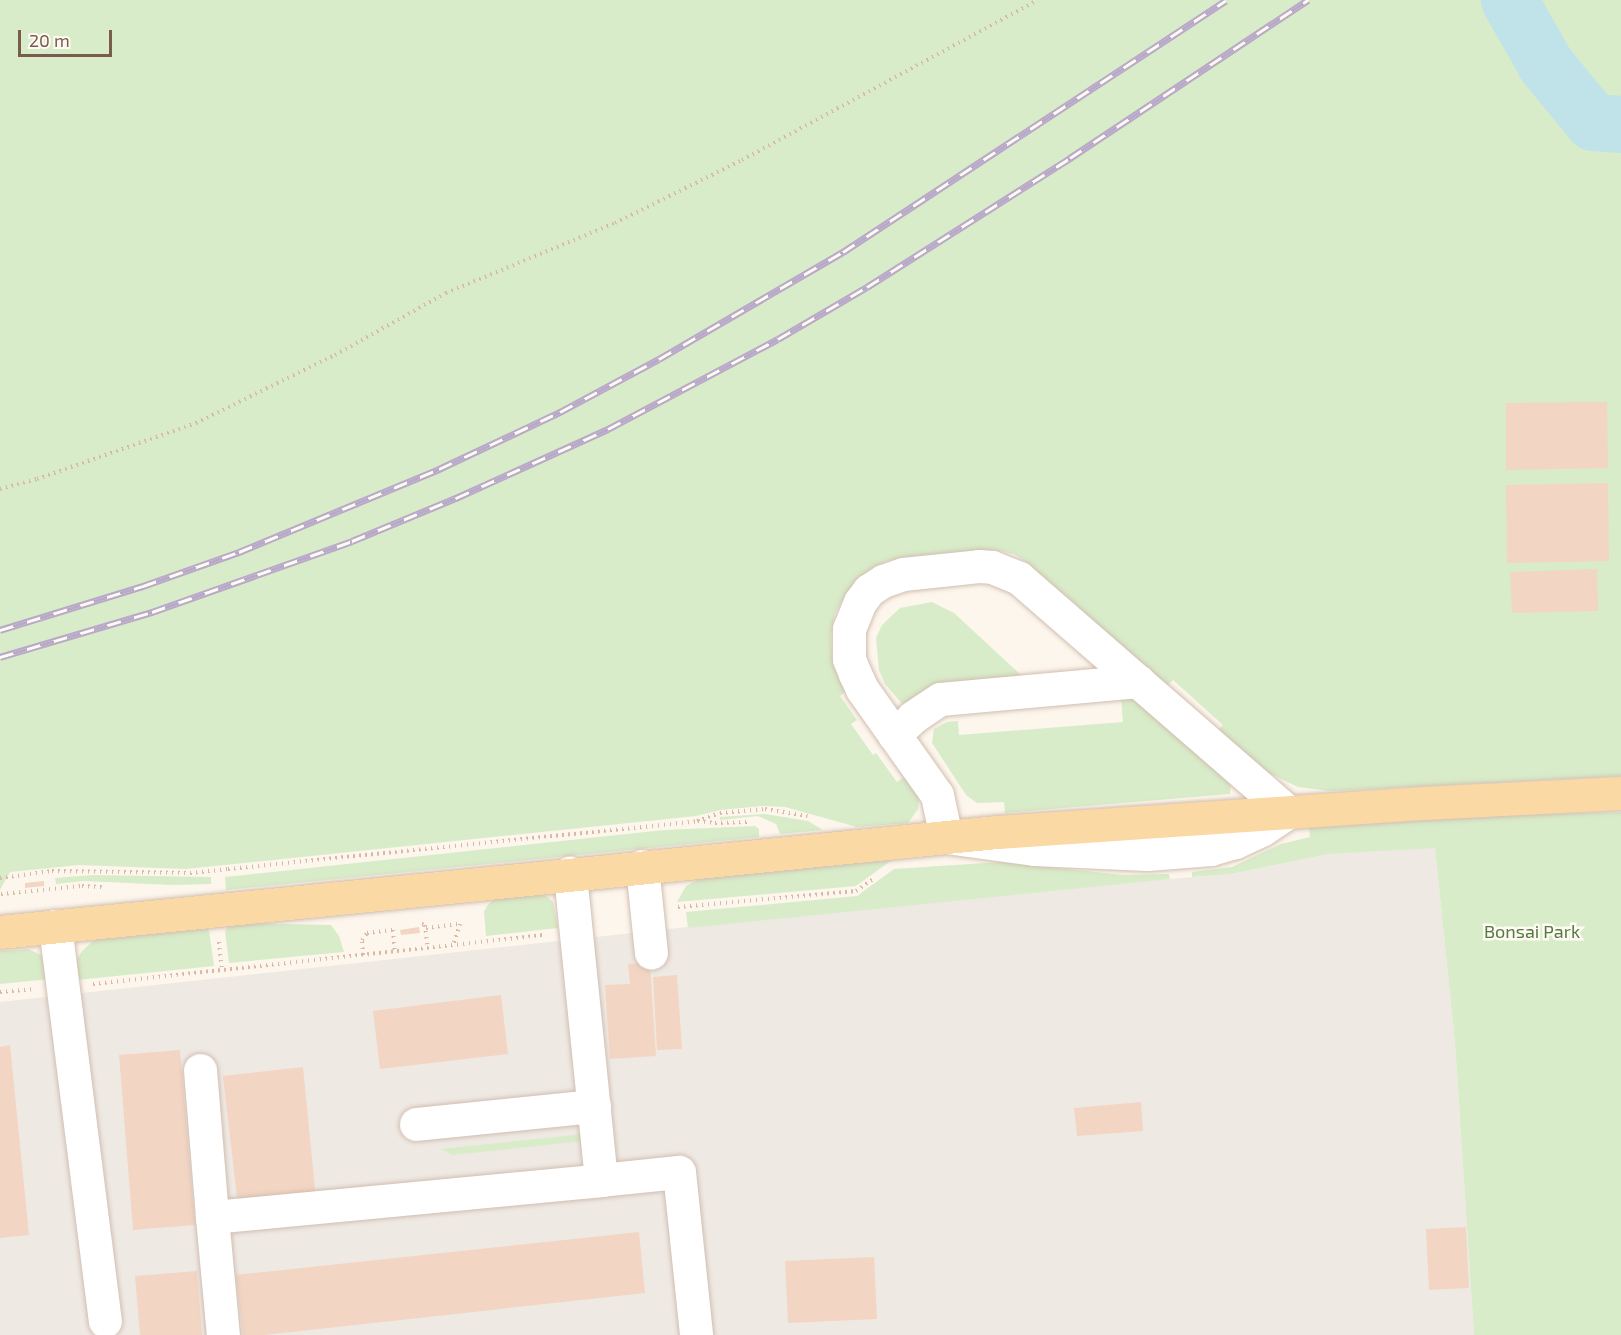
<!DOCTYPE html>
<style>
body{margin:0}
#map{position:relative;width:1621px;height:1335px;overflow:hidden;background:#fdf6ec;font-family:"Exo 2",sans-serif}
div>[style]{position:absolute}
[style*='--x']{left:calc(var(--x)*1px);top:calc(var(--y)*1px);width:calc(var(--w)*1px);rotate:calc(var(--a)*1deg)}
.industrial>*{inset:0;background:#efe9e4}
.green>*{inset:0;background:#d8ecc9}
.river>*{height:57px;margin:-28.5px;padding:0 28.5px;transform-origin:28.5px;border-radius:28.5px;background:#bfe3e8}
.building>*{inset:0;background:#f3d5c3}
.path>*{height:4px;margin-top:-2px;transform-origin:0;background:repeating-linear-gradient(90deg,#d9b8a5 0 1.5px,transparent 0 6px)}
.roads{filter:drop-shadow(0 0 2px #d1beb0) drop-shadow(0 0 2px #d1beb0)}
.minor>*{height:33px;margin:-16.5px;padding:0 16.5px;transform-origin:16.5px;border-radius:16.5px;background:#fff}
.major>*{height:33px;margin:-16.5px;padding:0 16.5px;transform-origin:16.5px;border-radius:16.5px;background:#fbd9a5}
.rail>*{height:7px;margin-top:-3.5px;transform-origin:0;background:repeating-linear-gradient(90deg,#fffaf3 0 14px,#b9a8c9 0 28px);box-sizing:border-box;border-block:2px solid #b9a8c9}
span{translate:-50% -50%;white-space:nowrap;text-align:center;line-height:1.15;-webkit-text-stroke:5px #fffaf3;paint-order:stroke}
.park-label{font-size:18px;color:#537a41}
.scale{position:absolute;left:18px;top:30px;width:94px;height:27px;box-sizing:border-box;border:3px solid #7a5c4d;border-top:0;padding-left:8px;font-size:18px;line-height:21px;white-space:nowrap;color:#7a5c4d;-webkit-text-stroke:4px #fffaf3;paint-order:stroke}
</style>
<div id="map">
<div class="industrial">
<i style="clip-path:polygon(1435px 847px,1455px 1043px,1474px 1335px,0 1335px,0 1002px,770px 918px,1071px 887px,1231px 874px,1329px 854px)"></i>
</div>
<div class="green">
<i style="clip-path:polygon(0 0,1621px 0,1621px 776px,1330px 791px,1298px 787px,1261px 769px,1217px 731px,1223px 725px,1173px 680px,1167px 686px,1029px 564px,1014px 554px,995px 550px,899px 558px,885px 562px,871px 569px,854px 582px,835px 613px,831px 636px,832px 657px,847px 690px,840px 696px,857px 720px,851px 724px,873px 755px,876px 753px,897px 782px,905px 776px,914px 787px,919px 799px,918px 809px,908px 823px,857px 827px,785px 807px,763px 806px,720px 810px,696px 816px,186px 869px,79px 865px,10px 872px,0 890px)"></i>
<i style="clip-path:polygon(932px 602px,954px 613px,1022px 676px,933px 685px,904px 706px,885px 684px,879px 670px,876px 638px,882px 625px,900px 608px)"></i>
<i style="clip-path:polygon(1121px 698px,1135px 699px,1231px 782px,1230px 794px,1005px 813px,1004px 802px,977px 803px,966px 795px,932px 743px,934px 729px,947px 722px,958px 721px,959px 735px,1123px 722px)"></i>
<i style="clip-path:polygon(1621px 812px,1621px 1335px,1474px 1335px,1455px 1043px,1435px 848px,1329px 854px,1231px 874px,1192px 877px,1192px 872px,1232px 867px,1281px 844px,1310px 837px,1309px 828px,1499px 815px)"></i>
<i style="clip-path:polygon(765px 814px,808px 821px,823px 830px,780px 834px,776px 824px,758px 816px,720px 820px,720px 817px)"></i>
<i style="clip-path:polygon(755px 826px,759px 829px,759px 837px,226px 890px,225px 877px,664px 830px)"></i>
<i style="clip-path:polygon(892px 860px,856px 886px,677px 902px,686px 886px,705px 876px)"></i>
<i style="clip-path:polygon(1000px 862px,1124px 875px,1169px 874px,1170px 879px,688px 928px,686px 912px,857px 896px,894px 869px)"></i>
<i style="clip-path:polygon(92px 875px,211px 877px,211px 884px,172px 885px,83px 881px,56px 884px,55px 878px)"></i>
<i style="clip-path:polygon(535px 893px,546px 896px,553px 902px,558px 928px,486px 936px,484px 912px,487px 906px,495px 898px)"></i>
<i style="clip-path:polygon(248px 923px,331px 925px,339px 936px,344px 952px,229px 963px,225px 931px,229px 925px)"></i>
<i style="clip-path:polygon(205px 928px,209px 930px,214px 966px,77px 980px,76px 961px,82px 951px,94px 940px)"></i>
<i style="clip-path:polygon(28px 949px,45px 957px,50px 979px,0 984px,0 951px)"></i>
<i style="clip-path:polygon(583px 1134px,585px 1141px,452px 1155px,441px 1149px)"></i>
</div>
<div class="river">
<i style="--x:1509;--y:0;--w:75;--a:60.4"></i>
<i style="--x:1546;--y:65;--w:74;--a:50.5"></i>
<i style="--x:1593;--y:122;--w:28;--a:4"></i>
</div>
<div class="building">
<i style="clip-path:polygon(1607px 402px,1608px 468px,1506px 470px,1506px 403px)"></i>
<i style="clip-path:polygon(1608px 483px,1609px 561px,1507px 563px,1506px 485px)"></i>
<i style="clip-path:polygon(1597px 569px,1598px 611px,1512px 613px,1510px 572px)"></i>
<i style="clip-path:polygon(44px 881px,44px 886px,25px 888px,25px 883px)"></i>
<i style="clip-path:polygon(419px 927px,420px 933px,401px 935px,400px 930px)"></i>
<i style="clip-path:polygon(650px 963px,656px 1056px,610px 1059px,605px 985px,630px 984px,628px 964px)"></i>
<i style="clip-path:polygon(677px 975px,682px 1049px,657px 1050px,653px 977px)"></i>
<i style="clip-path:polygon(501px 995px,508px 1054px,380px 1069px,373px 1011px)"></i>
<i style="clip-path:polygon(10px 1045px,29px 1235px,0 1238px,0 1047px)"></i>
<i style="clip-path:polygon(180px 1050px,195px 1225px,133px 1230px,119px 1055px)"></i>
<i style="clip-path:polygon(303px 1067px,316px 1199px,238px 1207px,223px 1076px)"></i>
<i style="clip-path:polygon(1141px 1102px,1143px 1131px,1077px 1136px,1074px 1108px)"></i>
<i style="clip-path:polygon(1466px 1227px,1469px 1288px,1429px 1290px,1426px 1229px)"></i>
<i style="clip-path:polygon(639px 1232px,645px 1293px,264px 1335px,243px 1335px,236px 1275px)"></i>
<i style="clip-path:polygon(874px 1257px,877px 1319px,788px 1323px,785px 1261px)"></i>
<i style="clip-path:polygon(197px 1271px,202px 1335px,140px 1335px,135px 1276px)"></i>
</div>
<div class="path">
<i style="--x:0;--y:489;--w:38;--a:-15"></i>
<i style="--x:37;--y:479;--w:169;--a:-19.4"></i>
<i style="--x:196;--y:423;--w:155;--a:-26.1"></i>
<i style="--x:335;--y:355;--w:127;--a:-29.2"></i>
<i style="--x:446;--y:293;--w:183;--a:-22.5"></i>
<i style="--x:615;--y:223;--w:142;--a:-26.4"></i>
<i style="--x:742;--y:160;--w:336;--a:-28.4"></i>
<i style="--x:698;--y:821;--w:17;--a:7"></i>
<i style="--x:715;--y:823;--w:32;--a:-2"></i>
<i style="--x:0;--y:878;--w:52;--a:-7.7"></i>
<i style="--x:52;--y:871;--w:138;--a:0.8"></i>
<i style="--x:190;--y:873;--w:38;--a:-6"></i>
<i style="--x:228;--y:869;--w:471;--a:-5.8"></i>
<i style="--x:697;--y:821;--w:24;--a:-19"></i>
<i style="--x:720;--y:813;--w:45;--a:-5.1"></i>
<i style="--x:765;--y:809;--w:43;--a:9.5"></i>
<i style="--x:1;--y:894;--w:81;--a:-5.6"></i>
<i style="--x:82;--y:886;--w:22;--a:3"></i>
<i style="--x:678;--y:907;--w:179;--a:-5.1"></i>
<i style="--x:856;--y:891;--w:21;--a:-35"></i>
<i style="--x:422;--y:924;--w:3;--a:18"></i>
<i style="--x:425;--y:925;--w:23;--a:83"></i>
<i style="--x:426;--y:928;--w:34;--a:-7"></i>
<i style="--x:460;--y:924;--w:22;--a:108"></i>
<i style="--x:219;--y:942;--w:28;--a:84"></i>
<i style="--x:363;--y:955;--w:15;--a:-94"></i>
<i style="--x:362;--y:940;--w:9;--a:-54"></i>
<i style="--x:367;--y:933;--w:26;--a:-7"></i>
<i style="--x:393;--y:930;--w:21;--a:85"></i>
<i style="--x:93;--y:984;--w:455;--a:-6.2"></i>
<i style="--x:0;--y:992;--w:32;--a:-5"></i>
</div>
<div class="roads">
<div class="minor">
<i style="--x:979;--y:566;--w:13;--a:4"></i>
<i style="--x:992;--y:567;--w:29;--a:22"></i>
<i style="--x:1019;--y:578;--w:357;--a:41"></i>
<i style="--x:1288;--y:812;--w:32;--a:146"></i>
<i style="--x:1261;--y:830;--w:29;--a:155"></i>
<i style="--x:1235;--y:842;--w:25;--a:164"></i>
<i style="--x:1211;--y:849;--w:64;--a:175.5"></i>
<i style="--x:1147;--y:854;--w:113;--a:-177.5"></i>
<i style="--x:1034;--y:849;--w:89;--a:-172.2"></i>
<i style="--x:946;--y:837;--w:43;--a:-102.1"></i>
<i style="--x:937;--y:795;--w:130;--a:-125.3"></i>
<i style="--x:862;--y:689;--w:17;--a:-115"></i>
<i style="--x:855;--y:674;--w:16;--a:-112"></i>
<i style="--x:849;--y:659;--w:30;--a:-90"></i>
<i style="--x:849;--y:629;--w:29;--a:-68"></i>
<i style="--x:860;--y:602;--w:15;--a:-53"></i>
<i style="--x:869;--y:590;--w:17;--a:-33"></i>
<i style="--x:883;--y:581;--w:21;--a:-19"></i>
<i style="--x:903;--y:574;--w:76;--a:-6"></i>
<i style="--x:894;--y:735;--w:26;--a:-43"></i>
<i style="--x:913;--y:717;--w:32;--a:-34"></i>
<i style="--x:940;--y:699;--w:199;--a:-5.2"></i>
<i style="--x:642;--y:866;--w:87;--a:84.1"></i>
<i style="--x:55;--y:926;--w:398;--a:82.8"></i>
<i style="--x:200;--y:1070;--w:147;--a:85.3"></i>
<i style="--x:212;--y:1217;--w:391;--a:-5.4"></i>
<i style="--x:601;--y:1180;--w:309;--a:-95.8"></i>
<i style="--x:416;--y:1124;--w:179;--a:-5.8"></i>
<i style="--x:601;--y:1180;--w:78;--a:-5.9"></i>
<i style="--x:679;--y:1172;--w:164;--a:84"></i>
<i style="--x:212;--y:1217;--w:119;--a:84.7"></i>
</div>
<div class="major">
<i style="--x:0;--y:932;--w:1002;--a:-5.73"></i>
<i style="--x:997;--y:832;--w:428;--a:-3.9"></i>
<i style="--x:1424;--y:803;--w:197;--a:-2.9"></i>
</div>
</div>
<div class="rail">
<i style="--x:0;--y:630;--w:150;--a:-17.1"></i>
<i style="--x:143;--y:586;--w:102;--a:-19.5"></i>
<i style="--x:239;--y:552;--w:217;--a:-22.5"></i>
<i style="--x:439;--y:469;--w:134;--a:-25.2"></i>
<i style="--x:560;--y:412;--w:112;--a:-28.2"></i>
<i style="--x:659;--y:359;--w:213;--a:-30.2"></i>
<i style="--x:843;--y:252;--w:458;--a:-33.3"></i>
<i style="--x:0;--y:657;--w:159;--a:-16.5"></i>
<i style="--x:152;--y:612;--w:212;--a:-19.5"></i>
<i style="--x:352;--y:541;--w:113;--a:-22.5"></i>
<i style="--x:456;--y:498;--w:167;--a:-24.4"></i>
<i style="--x:608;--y:429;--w:192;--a:-27.9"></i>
<i style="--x:778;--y:339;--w:103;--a:-30.3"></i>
<i style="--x:867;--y:287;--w:241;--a:-32.4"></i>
<i style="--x:1070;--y:158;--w:286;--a:-33.6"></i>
</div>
<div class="park-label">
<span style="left:1532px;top:931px">Bonsai Park</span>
</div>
<div class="scale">20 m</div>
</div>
